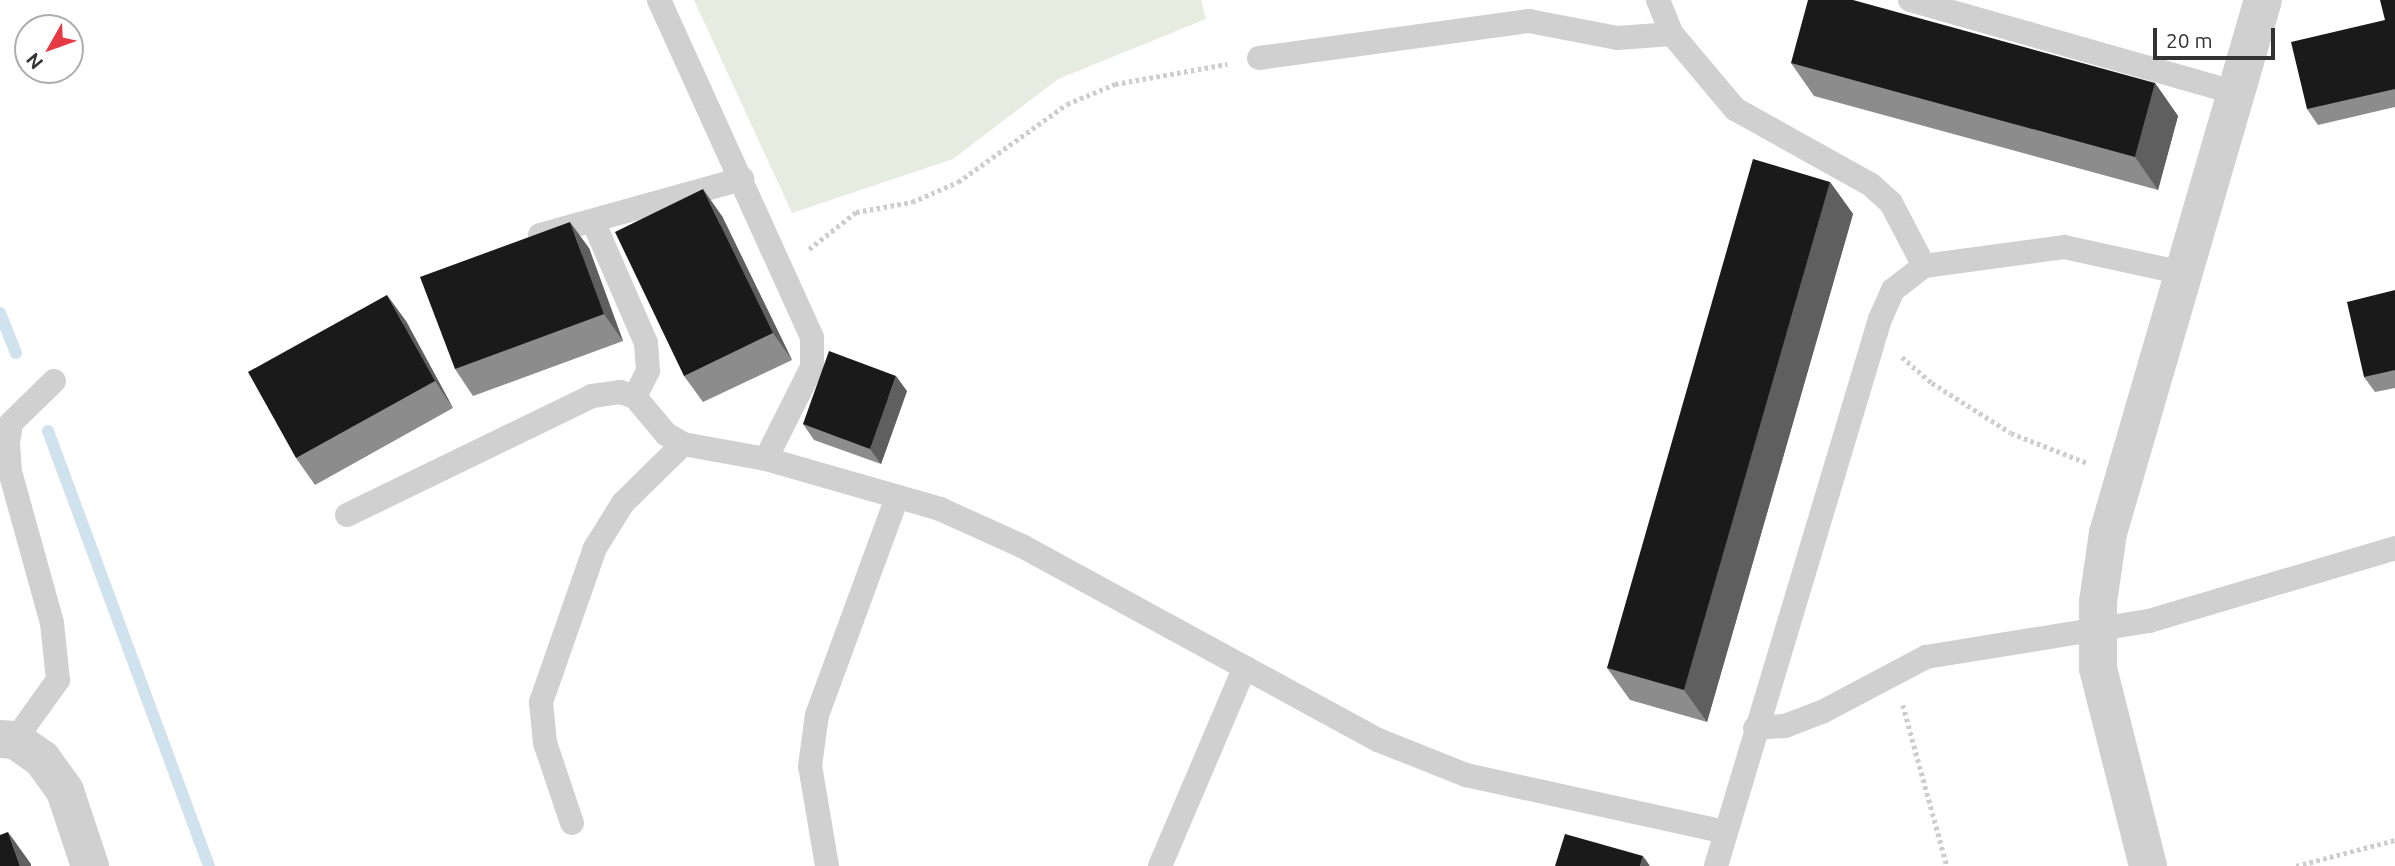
<!DOCTYPE html>
<style>
body{margin:0}
#map{position:relative;width:2395px;height:866px;overflow:hidden;background:#fff;font-family:Ubuntu,sans-serif}
div>[style]{position:absolute}
[style*='--x']{left:calc(var(--x)*1px);top:calc(var(--y)*1px);width:calc(var(--w)*1px);rotate:calc(var(--a)*1deg)}
.green>*{inset:0;background:#e6ecdf}
.stream>*{height:12px;margin:-6px;padding:0 6px;transform-origin:6px;border-radius:6px;background:#cfe2ee}
.path>*{height:4.5px;margin-top:-2.25px;transform-origin:0;background:repeating-linear-gradient(90deg,#cdcdcd 0 3.5px,transparent 0 7px)}
.service>*{height:24px;margin:-12px;padding:0 12px;transform-origin:12px;border-radius:12px;background:#d0d0d0}
.minor>*{height:38px;margin:-19px;padding:0 19px;transform-origin:19px;border-radius:19px;background:#d0d0d0}
.wall>*{inset:0;background:#8c8c8c}
.shaded-wall>*{inset:0;background:#5f5f5f}
.building>*{inset:0;background:#1a1a1a}
span{translate:-50% -50%;white-space:nowrap;text-align:center;line-height:1.15;-webkit-text-stroke:7px #fff;paint-order:stroke}
.north{position:absolute;left:14px;top:14px;width:70px;height:70px;box-sizing:border-box;background:#fff;border:2px solid #adadad;border-radius:50%;rotate:230deg;font-size:19px;font-weight:700;line-height:28px;text-align:center;color:#333}
.north::after{content:'';display:block;margin:auto;width:24px;height:32px;background:#e63946;clip-path:polygon(50% 0,100% 100%,50% 72%,0 100%)}
.scale{position:absolute;left:2153px;top:28px;width:122px;height:32px;box-sizing:border-box;border:4px solid #333;border-top:0;padding-left:9px;font-size:21px;line-height:24px;white-space:nowrap;color:#333;-webkit-text-stroke:5px #fff;paint-order:stroke}
</style>
<div id="map">
<div class="green">
<i style="clip-path:polygon(694px 0,1201px 0,1206px 19px,1058px 79px,953px 159px,792px 213px)"></i>
</div>
<div class="stream">
<i style="--x:0;--y:313;--w:43;--a:68.2"></i>
<i style="--x:48;--y:431;--w:464;--a:69.7"></i>
</div>
<div class="path">
<i style="--x:809;--y:249;--w:60;--a:-38.2"></i>
<i style="--x:856;--y:212;--w:57;--a:-10.1"></i>
<i style="--x:912;--y:202;--w:50;--a:-23.5"></i>
<i style="--x:958;--y:182;--w:134;--a:-35.6"></i>
<i style="--x:1067;--y:104;--w:52;--a:-22.6"></i>
<i style="--x:1115;--y:84;--w:114;--a:-10.1"></i>
<i style="--x:1902;--y:357;--w:40;--a:41"></i>
<i style="--x:1932;--y:383;--w:93;--a:32.3"></i>
<i style="--x:2011;--y:433;--w:82;--a:21.5"></i>
<i style="--x:1903;--y:705;--w:167;--a:74.7"></i>
<i style="--x:2296;--y:866;--w:102;--a:-14.7"></i>
</div>
<div class="service">
<i style="--x:659;--y:0;--w:371;--a:65.6"></i>
<i style="--x:812;--y:338;--w:29;--a:90"></i>
<i style="--x:812;--y:367;--w:103;--a:116.6"></i>
<i style="--x:1658;--y:0;--w:37;--a:68"></i>
<i style="--x:1672;--y:34;--w:98;--a:50"></i>
<i style="--x:1735;--y:109;--w:154;--a:29.1"></i>
<i style="--x:1870;--y:184;--w:28;--a:42"></i>
<i style="--x:1891;--y:203;--w:71;--a:62.4"></i>
<i style="--x:1910;--y:0;--w:339;--a:15.9"></i>
<i style="--x:1259;--y:58;--w:273;--a:-7.8"></i>
<i style="--x:1529;--y:21;--w:90;--a:10.9"></i>
<i style="--x:1617;--y:38;--w:55;--a:-4.2"></i>
<i style="--x:593;--y:221;--w:133;--a:66.5"></i>
<i style="--x:646;--y:343;--w:28;--a:86"></i>
<i style="--x:648;--y:371;--w:29;--a:117"></i>
<i style="--x:540;--y:235;--w:210;--a:-15.5"></i>
<i style="--x:347;--y:515;--w:272;--a:-25.9"></i>
<i style="--x:592;--y:396;--w:28;--a:-8"></i>
<i style="--x:620;--y:392;--w:16;--a:18"></i>
<i style="--x:635;--y:397;--w:48;--a:50"></i>
<i style="--x:666;--y:434;--w:20;--a:30"></i>
<i style="--x:683;--y:444;--w:84;--a:10.2"></i>
<i style="--x:766;--y:459;--w:181;--a:16"></i>
<i style="--x:940;--y:509;--w:90;--a:24.3"></i>
<i style="--x:1022;--y:546;--w:405;--a:28.6"></i>
<i style="--x:1378;--y:740;--w:95;--a:21.7"></i>
<i style="--x:1466;--y:775;--w:265;--a:12.4"></i>
<i style="--x:1755;--y:728;--w:30;--a:-4"></i>
<i style="--x:1785;--y:726;--w:40;--a:-21"></i>
<i style="--x:1822;--y:712;--w:118;--a:-27.9"></i>
<i style="--x:1926;--y:657;--w:226;--a:-9.2"></i>
<i style="--x:2149;--y:621;--w:257;--a:-16.5"></i>
<i style="--x:15;--y:740;--w:74;--a:-54.4"></i>
<i style="--x:58;--y:680;--w:57;--a:-96"></i>
<i style="--x:52;--y:623;--w:157;--a:-105.5"></i>
<i style="--x:10;--y:472;--w:29;--a:-94"></i>
<i style="--x:8;--y:443;--w:20;--a:-81"></i>
<i style="--x:11;--y:423;--w:60;--a:-44.3"></i>
<i style="--x:572;--y:823;--w:84;--a:-108.6"></i>
<i style="--x:545;--y:743;--w:41;--a:-95.6"></i>
<i style="--x:541;--y:702;--w:163;--a:-70.7"></i>
<i style="--x:595;--y:548;--w:53;--a:-58.1"></i>
<i style="--x:623;--y:503;--w:84;--a:-44.5"></i>
<i style="--x:827;--y:866;--w:101;--a:-99.6"></i>
<i style="--x:810;--y:766;--w:51;--a:-82.2"></i>
<i style="--x:817;--y:715;--w:232;--a:-69.8"></i>
<i style="--x:1160;--y:866;--w:216;--a:-66.9"></i>
<i style="--x:1716;--y:866;--w:571;--a:-73.31"></i>
<i style="--x:1880;--y:319;--w:32;--a:-66"></i>
<i style="--x:1893;--y:290;--w:39;--a:-38"></i>
<i style="--x:1924;--y:266;--w:141;--a:-7.7"></i>
<i style="--x:2064;--y:247;--w:122;--a:12.3"></i>
</div>
<div class="minor">
<i style="--x:0;--y:739;--w:15;--a:4"></i>
<i style="--x:15;--y:740;--w:33;--a:35"></i>
<i style="--x:42;--y:759;--w:39;--a:54"></i>
<i style="--x:65;--y:791;--w:79;--a:71.6"></i>
<i style="--x:2148;--y:866;--w:204;--a:-104.2"></i>
<i style="--x:2098;--y:668;--w:66;--a:-90"></i>
<i style="--x:2098;--y:602;--w:70;--a:-81.8"></i>
<i style="--x:2108;--y:533;--w:555;--a:-73.79"></i>
</div>
<div class="wall">
<i style="clip-path:polygon(2395px 0,2395px 107px,2318px 125px,2307px 109px,2385px 20px)"></i>
<i style="clip-path:polygon(1791px 63px,2155px 83px,2178px 116px,2158px 190px,1814px 96px)"></i>
<i style="clip-path:polygon(1830px 182px,1853px 214px,1707px 722px,1630px 700px,1607px 668px)"></i>
<i style="clip-path:polygon(722px 216px,792px 360px,703px 402px,684px 376px)"></i>
<i style="clip-path:polygon(589px 248px,623px 341px,473px 396px,455px 369px)"></i>
<i style="clip-path:polygon(2395px 290px,2395px 388px,2375px 392px,2364px 377px)"></i>
<i style="clip-path:polygon(406px 321px,453px 408px,315px 485px,296px 458px)"></i>
<i style="clip-path:polygon(907px 391px,881px 464px,814px 440px,803px 424px)"></i>
</div>
<div class="shaded-wall">
<i style="clip-path:polygon(2155px 83px,2178px 116px,2158px 190px,2135px 157px)"></i>
<i style="clip-path:polygon(1830px 182px,1853px 214px,1707px 722px,1684px 690px)"></i>
<i style="clip-path:polygon(703px 189px,722px 216px,792px 360px,773px 333px)"></i>
<i style="clip-path:polygon(570px 222px,589px 248px,623px 341px,604px 314px)"></i>
<i style="clip-path:polygon(387px 295px,406px 321px,453px 408px,435px 381px)"></i>
<i style="clip-path:polygon(896px 376px,907px 391px,881px 464px,870px 449px)"></i>
<i style="clip-path:polygon(8px 832px,31px 864px,31px 866px,20px 866px)"></i>
<i style="clip-path:polygon(1643px 856px,1650px 866px,1640px 866px)"></i>
</div>
<div class="building">
<i style="clip-path:polygon(1808px 0,1853px 0,2155px 83px,2135px 157px,1791px 63px)"></i>
<i style="clip-path:polygon(2380px 0,2395px 0,2395px 89px,2307px 109px,2291px 42px,2385px 20px)"></i>
<i style="clip-path:polygon(1753px 159px,1830px 182px,1684px 690px,1607px 668px)"></i>
<i style="clip-path:polygon(703px 189px,773px 333px,684px 376px,615px 232px)"></i>
<i style="clip-path:polygon(570px 222px,604px 314px,455px 369px,420px 277px)"></i>
<i style="clip-path:polygon(2395px 290px,2395px 370px,2364px 377px,2347px 302px)"></i>
<i style="clip-path:polygon(387px 295px,435px 381px,296px 458px,248px 372px)"></i>
<i style="clip-path:polygon(829px 351px,896px 376px,870px 449px,803px 424px)"></i>
<i style="clip-path:polygon(8px 832px,20px 866px,0 866px,0 835px)"></i>
<i style="clip-path:polygon(1565px 834px,1643px 856px,1640px 866px,1555px 866px)"></i>
</div>
<div class="north">N</div>
<div class="scale">20 m</div>
</div>
